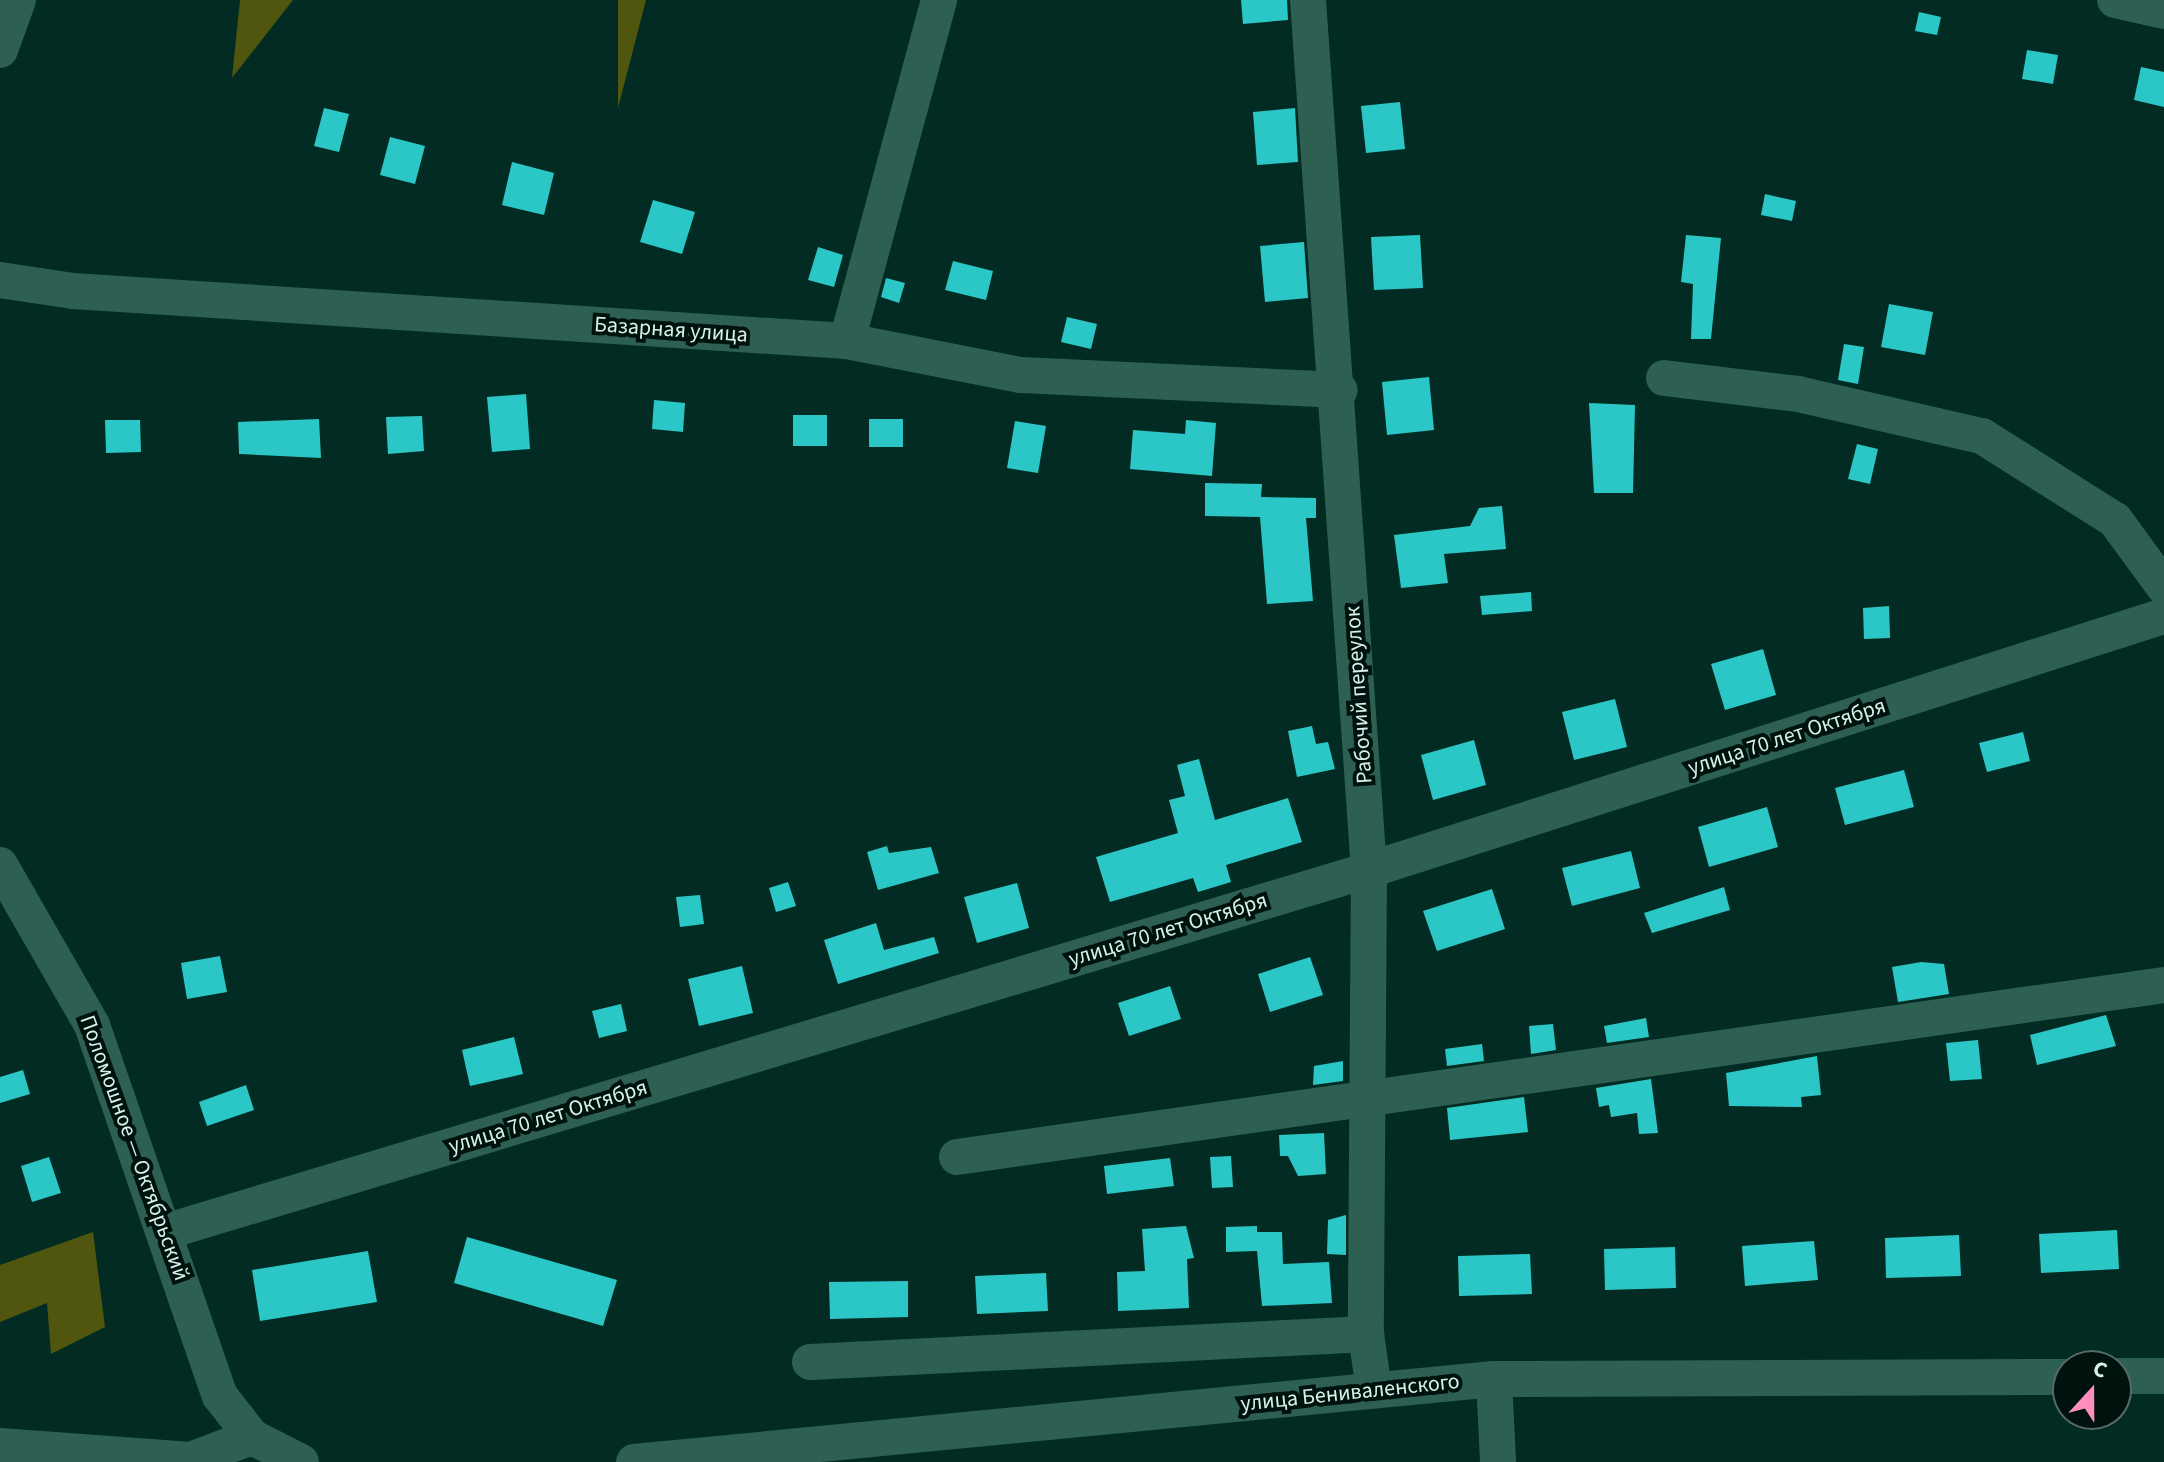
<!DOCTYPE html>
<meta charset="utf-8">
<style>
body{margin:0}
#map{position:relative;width:2164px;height:1462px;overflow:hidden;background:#022c23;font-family:"Source Sans 3",sans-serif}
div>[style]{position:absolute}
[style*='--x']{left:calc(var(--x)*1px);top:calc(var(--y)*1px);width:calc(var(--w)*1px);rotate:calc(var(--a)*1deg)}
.forest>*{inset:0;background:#50560d}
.building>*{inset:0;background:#2bc7c6}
.minor>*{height:36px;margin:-18px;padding:0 18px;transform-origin:18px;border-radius:18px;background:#2d6053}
span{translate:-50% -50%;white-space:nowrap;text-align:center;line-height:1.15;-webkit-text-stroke:8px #00120d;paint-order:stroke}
.street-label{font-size:22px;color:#d6f1e8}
.north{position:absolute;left:2052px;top:1350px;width:80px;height:80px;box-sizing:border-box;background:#00120d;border:2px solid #566b65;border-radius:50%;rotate:21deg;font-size:22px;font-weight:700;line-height:32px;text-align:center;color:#d6f1e8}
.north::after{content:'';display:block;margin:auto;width:28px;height:36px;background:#fe8ebd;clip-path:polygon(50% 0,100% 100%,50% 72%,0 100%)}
</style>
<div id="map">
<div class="forest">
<i style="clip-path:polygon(240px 0,293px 0,232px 78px)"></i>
<i style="clip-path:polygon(618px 0,646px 0,618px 108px)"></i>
<i style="clip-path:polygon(93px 1232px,105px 1327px,51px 1354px,47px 1303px,0 1322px,0 1265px)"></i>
</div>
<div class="building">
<i style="clip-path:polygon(1241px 0,1287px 0,1288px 20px,1243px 24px)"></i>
<i style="clip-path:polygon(1919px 12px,1941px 17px,1937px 35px,1915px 31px)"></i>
<i style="clip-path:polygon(2027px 50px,2058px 55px,2053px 84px,2022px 79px)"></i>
<i style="clip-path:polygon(2141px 67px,2164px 72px,2164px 107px,2134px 100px)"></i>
<i style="clip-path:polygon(1400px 102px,1405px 149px,1366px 153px,1361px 106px)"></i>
<i style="clip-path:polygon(324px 108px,349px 114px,339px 152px,314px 146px)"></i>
<i style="clip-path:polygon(1295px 108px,1298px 162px,1257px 165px,1253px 112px)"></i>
<i style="clip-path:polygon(390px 137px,425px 146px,415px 184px,380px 175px)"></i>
<i style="clip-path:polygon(512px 162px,554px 173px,544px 215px,502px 205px)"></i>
<i style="clip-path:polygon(1765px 194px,1796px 201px,1792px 221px,1761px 215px)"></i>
<i style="clip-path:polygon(653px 200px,695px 212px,682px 254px,640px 242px)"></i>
<i style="clip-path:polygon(1420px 235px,1423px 288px,1374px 290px,1371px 237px)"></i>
<i style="clip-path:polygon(1686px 235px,1721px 238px,1711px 339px,1691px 339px,1693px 284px,1681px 282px)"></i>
<i style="clip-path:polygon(1304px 242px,1308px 298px,1265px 302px,1260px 246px)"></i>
<i style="clip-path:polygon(818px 247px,843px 255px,834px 287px,808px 280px)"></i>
<i style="clip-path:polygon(953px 261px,993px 271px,986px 300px,945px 290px)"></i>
<i style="clip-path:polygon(886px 278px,905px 283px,899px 303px,881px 297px)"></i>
<i style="clip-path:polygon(1889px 304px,1933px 312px,1925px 355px,1881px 347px)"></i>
<i style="clip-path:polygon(1067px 317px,1097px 324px,1091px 349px,1061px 342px)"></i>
<i style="clip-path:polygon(1844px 344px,1864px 347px,1858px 384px,1838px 380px)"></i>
<i style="clip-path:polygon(1429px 377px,1434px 430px,1387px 435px,1382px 382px)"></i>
<i style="clip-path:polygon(526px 394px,530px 449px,492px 452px,487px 397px)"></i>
<i style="clip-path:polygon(654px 400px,685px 403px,683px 432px,652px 429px)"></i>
<i style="clip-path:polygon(1589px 403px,1635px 405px,1633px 493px,1594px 493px)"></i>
<i style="clip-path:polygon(793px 415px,827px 415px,827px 446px,793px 446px)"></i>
<i style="clip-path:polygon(422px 416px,424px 451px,388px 454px,386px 417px)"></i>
<i style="clip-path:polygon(319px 419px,321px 458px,239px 454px,238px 422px)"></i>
<i style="clip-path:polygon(869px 419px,903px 419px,903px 447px,869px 447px)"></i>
<i style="clip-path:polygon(105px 420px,140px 420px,141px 452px,106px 453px)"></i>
<i style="clip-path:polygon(1186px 420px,1216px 423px,1212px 476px,1130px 469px,1133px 430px,1185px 434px)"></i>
<i style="clip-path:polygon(1015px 421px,1046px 426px,1038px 473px,1007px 468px)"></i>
<i style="clip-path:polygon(1857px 444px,1878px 449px,1870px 484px,1848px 479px)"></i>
<i style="clip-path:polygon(1205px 483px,1262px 484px,1261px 497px,1316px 498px,1316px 518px,1306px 518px,1313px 601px,1267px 604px,1260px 517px,1205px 516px)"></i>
<i style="clip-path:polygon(1502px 506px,1506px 549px,1444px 554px,1448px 583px,1401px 588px,1394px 535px,1470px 526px,1479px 508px)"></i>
<i style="clip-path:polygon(1531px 592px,1532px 611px,1482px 615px,1480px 596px)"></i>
<i style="clip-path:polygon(1889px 606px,1890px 638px,1864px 639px,1863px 608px)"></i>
<i style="clip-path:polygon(1763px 649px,1776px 695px,1725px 710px,1711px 664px)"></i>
<i style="clip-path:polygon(1615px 699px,1627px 747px,1574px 760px,1562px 712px)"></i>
<i style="clip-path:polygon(1312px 726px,1316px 744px,1328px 742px,1335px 769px,1297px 777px,1288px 731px)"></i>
<i style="clip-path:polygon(2023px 732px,2030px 761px,1987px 772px,1979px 743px)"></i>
<i style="clip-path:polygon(1474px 740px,1486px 785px,1433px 800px,1421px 755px)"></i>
<i style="clip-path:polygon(1199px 759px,1215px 820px,1288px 798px,1302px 842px,1226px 865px,1231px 882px,1198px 892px,1193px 878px,1110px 902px,1096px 857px,1178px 833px,1169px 800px,1185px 796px,1177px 765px)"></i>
<i style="clip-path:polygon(1904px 770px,1914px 807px,1845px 825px,1835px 788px)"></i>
<i style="clip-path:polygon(1767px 807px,1778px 847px,1709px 867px,1698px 827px)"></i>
<i style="clip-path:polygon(887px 846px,889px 853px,931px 847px,939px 873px,878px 890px,867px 852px)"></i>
<i style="clip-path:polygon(1631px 851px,1640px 888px,1572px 906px,1562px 868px)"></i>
<i style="clip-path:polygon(788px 882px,796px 906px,776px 912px,769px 888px)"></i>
<i style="clip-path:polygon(1017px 883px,1029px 928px,977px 943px,964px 897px)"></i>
<i style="clip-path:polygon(1724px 887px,1730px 910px,1652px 933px,1644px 913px)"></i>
<i style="clip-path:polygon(1492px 889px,1505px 929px,1437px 951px,1423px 911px)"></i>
<i style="clip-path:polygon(700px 895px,704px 924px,680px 927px,676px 897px)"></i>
<i style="clip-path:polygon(876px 923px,884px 950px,934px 937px,939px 953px,838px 984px,824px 940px)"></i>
<i style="clip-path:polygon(220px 956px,227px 992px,187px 999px,181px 963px)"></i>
<i style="clip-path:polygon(1310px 957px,1323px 995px,1270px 1012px,1258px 974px)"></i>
<i style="clip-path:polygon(1921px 962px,1944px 964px,1949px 994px,1898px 1002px,1892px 967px)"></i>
<i style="clip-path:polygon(742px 966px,753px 1013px,699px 1026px,688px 979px)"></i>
<i style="clip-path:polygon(1170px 986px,1181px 1019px,1129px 1036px,1118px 1003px)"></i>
<i style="clip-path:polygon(621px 1004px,627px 1031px,599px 1038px,592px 1011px)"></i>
<i style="clip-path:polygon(2106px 1015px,2116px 1046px,2037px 1065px,2030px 1035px)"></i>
<i style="clip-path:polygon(1646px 1018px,1649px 1037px,1607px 1043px,1604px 1026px)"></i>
<i style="clip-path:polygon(1553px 1024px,1556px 1050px,1531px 1054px,1529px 1026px)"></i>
<i style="clip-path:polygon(514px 1037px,523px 1074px,470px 1086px,462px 1050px)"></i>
<i style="clip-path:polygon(1978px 1040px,1982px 1079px,1950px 1081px,1946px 1043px)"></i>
<i style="clip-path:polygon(1482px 1044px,1484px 1061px,1447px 1066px,1445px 1049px)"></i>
<i style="clip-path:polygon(1817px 1056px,1821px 1095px,1801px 1097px,1802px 1107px,1729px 1106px,1726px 1073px)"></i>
<i style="clip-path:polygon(1343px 1061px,1343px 1081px,1313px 1085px,1314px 1066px)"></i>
<i style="clip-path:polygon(23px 1070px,30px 1094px,0 1103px,0 1077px)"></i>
<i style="clip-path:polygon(1651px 1079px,1658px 1133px,1639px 1134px,1637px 1113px,1611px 1117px,1609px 1105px,1599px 1107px,1596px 1088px)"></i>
<i style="clip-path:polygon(246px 1085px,254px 1110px,207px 1126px,199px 1102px)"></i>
<i style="clip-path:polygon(1524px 1097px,1528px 1132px,1450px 1140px,1447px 1108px)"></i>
<i style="clip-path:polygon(1324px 1133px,1326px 1174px,1298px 1176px,1288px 1156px,1280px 1156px,1279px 1135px)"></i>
<i style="clip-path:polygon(1231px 1156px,1233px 1187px,1212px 1188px,1210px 1157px)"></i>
<i style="clip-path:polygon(49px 1157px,61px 1193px,32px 1202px,21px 1166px)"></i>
<i style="clip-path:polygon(1170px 1158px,1174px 1186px,1107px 1194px,1104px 1166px)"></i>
<i style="clip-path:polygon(1346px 1215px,1346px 1255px,1327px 1254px,1328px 1220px)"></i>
<i style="clip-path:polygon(1186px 1226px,1194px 1258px,1187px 1259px,1189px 1308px,1118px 1311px,1117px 1272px,1145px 1271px,1142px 1229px)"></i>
<i style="clip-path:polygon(1257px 1226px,1257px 1232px,1282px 1232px,1283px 1264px,1329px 1262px,1332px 1303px,1262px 1306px,1257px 1251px,1226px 1252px,1226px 1227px)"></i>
<i style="clip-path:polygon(2117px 1230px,2119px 1269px,2041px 1273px,2039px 1234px)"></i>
<i style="clip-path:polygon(1959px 1235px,1961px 1276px,1886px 1278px,1885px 1238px)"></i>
<i style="clip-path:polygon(467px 1237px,617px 1280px,603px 1326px,454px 1283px)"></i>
<i style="clip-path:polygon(1814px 1241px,1818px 1280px,1745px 1286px,1742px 1246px)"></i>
<i style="clip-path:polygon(1675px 1247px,1676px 1288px,1605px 1290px,1604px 1249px)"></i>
<i style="clip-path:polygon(368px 1251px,377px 1302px,260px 1321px,252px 1270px)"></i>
<i style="clip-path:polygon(1530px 1254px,1532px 1294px,1459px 1296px,1458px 1256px)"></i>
<i style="clip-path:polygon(1046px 1273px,1048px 1311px,977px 1314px,975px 1276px)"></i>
<i style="clip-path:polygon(908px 1281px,908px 1317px,830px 1319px,829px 1282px)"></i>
</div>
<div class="minor">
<i style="--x:1308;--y:0;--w:872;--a:85.99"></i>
<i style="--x:1369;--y:870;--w:464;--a:90.4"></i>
<i style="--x:1366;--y:1334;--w:57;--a:81.9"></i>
<i style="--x:2115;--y:0;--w:50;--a:12.7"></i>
<i style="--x:0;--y:50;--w:53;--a:-70.2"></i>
<i style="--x:0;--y:280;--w:74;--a:8.6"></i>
<i style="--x:73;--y:291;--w:776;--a:3.7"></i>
<i style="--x:847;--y:341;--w:177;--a:11.1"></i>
<i style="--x:1021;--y:375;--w:319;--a:2.7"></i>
<i style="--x:847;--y:341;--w:353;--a:-74.9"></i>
<i style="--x:1664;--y:378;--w:135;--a:6.8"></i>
<i style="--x:1798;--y:394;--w:189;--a:12.9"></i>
<i style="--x:1982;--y:436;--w:157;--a:32.3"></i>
<i style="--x:2115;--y:520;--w:83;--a:53.8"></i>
<i style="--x:0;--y:865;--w:185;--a:60.1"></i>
<i style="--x:92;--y:1025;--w:392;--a:71"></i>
<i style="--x:220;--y:1396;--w:52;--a:52"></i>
<i style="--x:252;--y:1437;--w:55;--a:27"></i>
<i style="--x:957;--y:1157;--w:1219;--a:-8.11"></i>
<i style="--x:168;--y:1231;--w:1254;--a:-16.73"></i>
<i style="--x:1369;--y:870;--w:835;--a:-17.72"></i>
<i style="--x:810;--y:1362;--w:557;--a:-2.88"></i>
<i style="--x:2116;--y:1376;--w:48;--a:0"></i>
<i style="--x:1494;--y:1379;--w:83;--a:87.2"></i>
<i style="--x:0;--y:1446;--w:191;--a:4.2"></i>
<i style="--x:190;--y:1460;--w:66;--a:-20.4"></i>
<i style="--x:634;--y:1462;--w:864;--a:-5.51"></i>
<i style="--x:1494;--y:1379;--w:574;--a:-0.2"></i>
</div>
<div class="street-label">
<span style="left:671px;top:330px;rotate:4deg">Базарная улица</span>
<span style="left:1359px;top:695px;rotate:-94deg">Рабочий переулок</span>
<span style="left:1787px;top:737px;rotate:-18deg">улица 70 лет Октября</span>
<span style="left:1168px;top:930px;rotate:-17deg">улица 70 лет Октября</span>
<span style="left:548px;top:1117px;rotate:-17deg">улица 70 лет Октября</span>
<span style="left:134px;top:1148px;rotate:70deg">Поломошное — Октябрьский</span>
<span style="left:1350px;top:1393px;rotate:-6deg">улица Бениваленского</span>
</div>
<div class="north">С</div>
</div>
